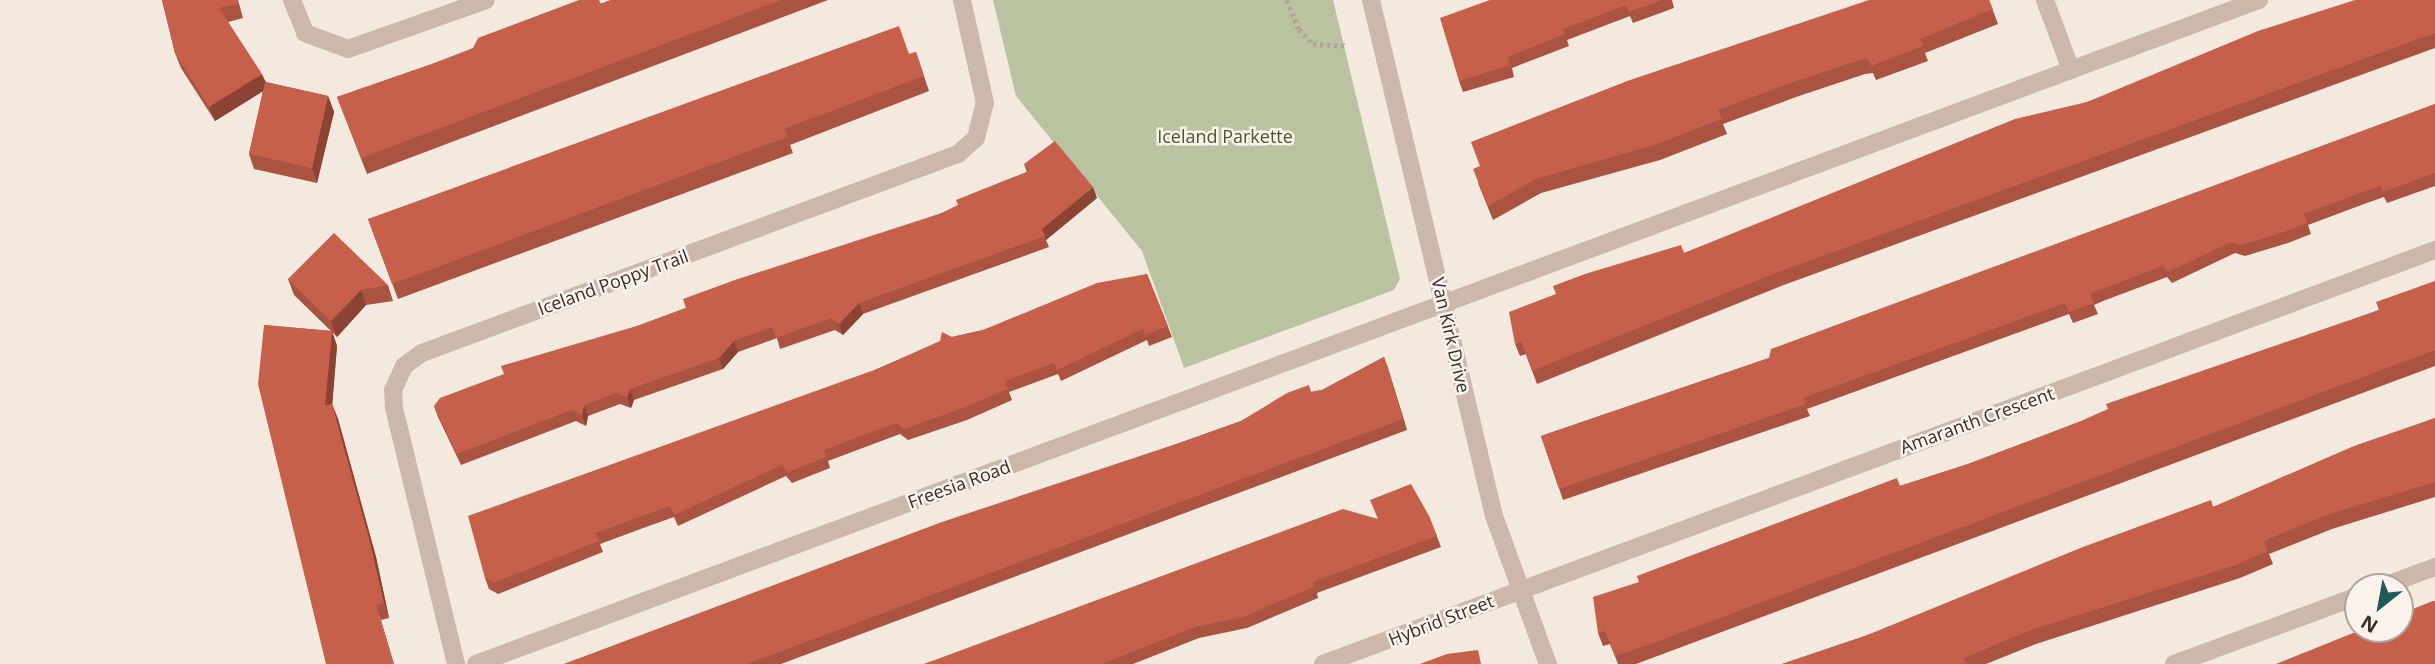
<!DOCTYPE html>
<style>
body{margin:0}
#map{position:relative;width:2435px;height:664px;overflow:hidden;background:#f3e9df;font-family:"Open Sans",sans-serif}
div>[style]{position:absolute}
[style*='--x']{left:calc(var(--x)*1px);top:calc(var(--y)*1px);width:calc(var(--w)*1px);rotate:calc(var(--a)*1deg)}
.green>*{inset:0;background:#b9c39f}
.path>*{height:4.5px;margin-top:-2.25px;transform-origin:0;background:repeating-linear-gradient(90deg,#b8a295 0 3.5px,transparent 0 7px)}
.minor>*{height:18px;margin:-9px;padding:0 9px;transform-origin:9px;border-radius:9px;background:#ccb8ab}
.tertiary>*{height:18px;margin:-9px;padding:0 9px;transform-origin:9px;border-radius:9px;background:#ccb8ab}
.wall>*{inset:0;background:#aa5340}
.shaded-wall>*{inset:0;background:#8b4334}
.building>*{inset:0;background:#c6604a}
span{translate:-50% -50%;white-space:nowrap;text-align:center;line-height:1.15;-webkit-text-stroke:5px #faf3ec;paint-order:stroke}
.park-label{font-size:18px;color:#4b582e}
.street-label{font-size:18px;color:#392e2a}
.north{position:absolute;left:2344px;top:573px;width:70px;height:70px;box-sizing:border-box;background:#faf3ec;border:2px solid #ada49e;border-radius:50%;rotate:211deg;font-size:19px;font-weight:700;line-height:28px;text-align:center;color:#392e2a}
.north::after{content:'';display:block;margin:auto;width:24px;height:32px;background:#1f5b5c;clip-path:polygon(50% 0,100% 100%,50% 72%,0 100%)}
</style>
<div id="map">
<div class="green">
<i style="clip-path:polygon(993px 0,1333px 0,1400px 279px,1394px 290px,1184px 368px,1142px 251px,1016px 96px)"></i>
</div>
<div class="path">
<i style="--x:1287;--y:0;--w:31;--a:68"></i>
<i style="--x:1299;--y:29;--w:21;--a:47"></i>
<i style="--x:1313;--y:44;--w:34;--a:3"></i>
</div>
<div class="minor">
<i style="--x:292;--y:0;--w:35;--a:68"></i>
<i style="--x:305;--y:33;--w:46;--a:20.4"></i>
<i style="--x:348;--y:49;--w:146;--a:-19.5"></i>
<i style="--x:2045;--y:0;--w:75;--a:69.6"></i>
<i style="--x:2381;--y:587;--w:58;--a:-20.3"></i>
<i style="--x:456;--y:664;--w:263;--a:-103.6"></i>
<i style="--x:394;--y:408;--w:18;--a:-93"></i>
<i style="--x:393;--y:390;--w:26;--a:-65"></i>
<i style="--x:404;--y:366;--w:22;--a:-36"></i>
<i style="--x:422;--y:353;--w:572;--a:-20.37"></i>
<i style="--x:958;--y:154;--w:24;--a:-42"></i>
<i style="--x:976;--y:138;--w:36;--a:-76"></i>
<i style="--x:985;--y:103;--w:106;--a:-102.6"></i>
<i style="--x:476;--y:664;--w:1903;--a:-20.43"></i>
<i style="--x:1323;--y:664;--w:1187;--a:-20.42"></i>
<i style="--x:2174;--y:664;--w:196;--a:-20.3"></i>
</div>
<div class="tertiary">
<i style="--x:1371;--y:0;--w:530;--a:76.59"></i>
<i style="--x:1494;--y:516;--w:158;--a:70"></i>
</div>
<div class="wall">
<i style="clip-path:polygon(162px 0,238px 0,243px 18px,228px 22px,266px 82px,328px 96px,334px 112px,317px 183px,254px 169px,249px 154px,263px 91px,215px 121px,181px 68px,175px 53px)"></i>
<i style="clip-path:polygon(611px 0,828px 0,367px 174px,337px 97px,432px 64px)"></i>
<i style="clip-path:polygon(1490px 0,1672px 0,1674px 8px,1633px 23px,1630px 16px,1567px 40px,1569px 46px,1512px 68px,1514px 77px,1463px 92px,1459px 81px)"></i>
<i style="clip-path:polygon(1989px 0,1998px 24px,1925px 53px,1928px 61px,1876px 80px,1873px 73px,1865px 74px,1796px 97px,1723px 124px,1727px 134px,1660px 160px,1541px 193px,1493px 220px,1478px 183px)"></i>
<i style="clip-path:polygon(2435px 0,2435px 48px,1781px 286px,1537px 384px,1526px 354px,1520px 356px,1515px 344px,1684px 253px,2087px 102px)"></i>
<i style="clip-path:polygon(916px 52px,929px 91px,790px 145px,793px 153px,398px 299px,368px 219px)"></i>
<i style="clip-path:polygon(2435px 104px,2435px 186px,2387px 203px,2384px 197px,2364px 204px,2308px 225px,2311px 234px,2288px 243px,2245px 256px,2235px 253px,2172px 283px,2167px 277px,2103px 301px,2094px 305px,2098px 314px,2073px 323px,2069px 314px,1807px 409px,1810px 416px,1563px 500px,1541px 436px,1769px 358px)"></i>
<i style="clip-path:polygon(1024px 164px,1097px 198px,1046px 240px,1049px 247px,863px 314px,843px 335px,835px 330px,780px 349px,777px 338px,738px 352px,723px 369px,634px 400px,631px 408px,620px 404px,588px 416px,586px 426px,576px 421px,461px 465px,438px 417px,434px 406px,640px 325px,942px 213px,1027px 172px)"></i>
<i style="clip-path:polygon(1147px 274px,1172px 337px,1149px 346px,1147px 340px,1061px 381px,1058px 374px,1009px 392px,1012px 400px,967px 420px,908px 440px,900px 434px,828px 461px,830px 468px,792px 483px,786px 476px,678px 526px,674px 517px,646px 527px,600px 544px,603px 552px,498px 594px,489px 589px,485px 578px,877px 369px,952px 337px,983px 330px)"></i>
<i style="clip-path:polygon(288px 279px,388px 285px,393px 301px,366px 305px,337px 337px,332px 332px,337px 346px,332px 404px,338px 419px,376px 557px,389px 618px,381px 620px,264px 325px,331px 331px,294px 295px)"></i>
<i style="clip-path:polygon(2435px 281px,2435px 366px,1636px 664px,1618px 664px,1610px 644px,1603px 646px,1598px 633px,1639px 582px,1900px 486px,1968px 464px,2379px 310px)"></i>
<i style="clip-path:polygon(1384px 357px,1407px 430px,781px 664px,564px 664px,1185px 441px,1241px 421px,1311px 392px,1322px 390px)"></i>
<i style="clip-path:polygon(2435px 418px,2435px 497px,2332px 529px,2269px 554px,2273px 564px,2240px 578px,2036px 644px,1986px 664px,1782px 664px,1865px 636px,2213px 507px)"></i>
<i style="clip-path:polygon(1429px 516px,1441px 547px,1317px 593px,1318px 598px,1247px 628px,1199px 638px,1133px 664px,924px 664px,1378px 519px)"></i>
</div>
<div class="shaded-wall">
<i style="clip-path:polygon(262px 74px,268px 88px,215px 121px,209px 107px)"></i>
<i style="clip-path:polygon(328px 96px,334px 112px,317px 183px,312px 168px)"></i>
<i style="clip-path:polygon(1093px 187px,1097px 198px,1046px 240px,1042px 229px)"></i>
<i style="clip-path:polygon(361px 290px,366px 305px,337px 337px,331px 321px)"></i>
<i style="clip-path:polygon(859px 303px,863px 314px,843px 335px,839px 324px)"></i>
<i style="clip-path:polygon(332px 331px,337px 346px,331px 420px,325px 405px)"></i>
<i style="clip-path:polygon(734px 341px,738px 352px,723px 369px,719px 358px)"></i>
<i style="clip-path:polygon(1384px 357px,1388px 368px,1407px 430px,1403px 419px)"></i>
<i style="clip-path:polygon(630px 389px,634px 400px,631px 408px,627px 397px)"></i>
<i style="clip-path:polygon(332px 404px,338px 419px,376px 557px,389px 618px,384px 603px)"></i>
<i style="clip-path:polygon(584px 405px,588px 416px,586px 426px,582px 415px)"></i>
<i style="clip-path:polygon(376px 605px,381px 620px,394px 664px,393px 664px)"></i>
</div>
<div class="building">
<i style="clip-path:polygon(162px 0,237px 0,238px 4px,219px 8px,262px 74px,209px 107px,175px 53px)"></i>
<i style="clip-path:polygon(579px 0,599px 0,601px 4px,611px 0,781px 0,361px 158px,337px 97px,432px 64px,473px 48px,478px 38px)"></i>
<i style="clip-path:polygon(1490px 0,1662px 0,1629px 12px,1626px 5px,1563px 29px,1565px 34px,1508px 57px,1510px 65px,1459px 81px,1440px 18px)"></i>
<i style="clip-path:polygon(1869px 0,1989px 0,1993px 9px,1920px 39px,1923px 46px,1871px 66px,1868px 59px,1860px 60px,1791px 83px,1718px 110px,1722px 119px,1654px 145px,1536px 179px,1488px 206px,1473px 169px,1480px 166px,1471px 142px,1630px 80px)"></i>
<i style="clip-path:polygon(2355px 0,2435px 0,2435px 33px,1776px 273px,1532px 371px,1521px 341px,1515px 344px,1509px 312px,1556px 294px,1553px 286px,1585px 274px,1681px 245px,1684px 253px,2015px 119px,2087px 102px,2258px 31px)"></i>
<i style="clip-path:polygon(899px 26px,909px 54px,916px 52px,924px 76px,784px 129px,787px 137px,392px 284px,368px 219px)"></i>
<i style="clip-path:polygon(265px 82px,328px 96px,312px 168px,249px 154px)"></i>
<i style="clip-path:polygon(2435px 104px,2435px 173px,2383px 192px,2381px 186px,2360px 193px,2304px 214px,2307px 223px,2284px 232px,2241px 245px,2231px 242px,2168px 272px,2163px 266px,2099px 290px,2090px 294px,2094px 303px,2069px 312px,2065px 303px,1803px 398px,1806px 404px,1559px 489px,1541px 436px,1769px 358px,1771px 349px)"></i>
<i style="clip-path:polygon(1055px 141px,1093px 187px,1042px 229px,1045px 236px,859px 303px,839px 324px,831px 318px,776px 338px,772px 327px,734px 341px,719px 358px,630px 389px,627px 397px,616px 393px,584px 405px,582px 415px,572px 410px,457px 454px,434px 406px,440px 398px,504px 374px,501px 366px,640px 325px,686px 308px,683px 299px,735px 280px,942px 213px,958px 205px,956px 200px,1029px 171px,1024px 164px)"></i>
<i style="clip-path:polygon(334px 233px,388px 285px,361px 290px,331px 321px,288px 279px)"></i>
<i style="clip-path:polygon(1147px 274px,1168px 326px,1145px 335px,1143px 329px,1057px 370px,1054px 363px,1005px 381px,1008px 389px,963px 408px,904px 429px,896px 423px,824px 450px,826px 457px,788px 472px,782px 465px,674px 515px,670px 506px,642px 516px,596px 533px,599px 541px,494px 583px,485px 578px,468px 516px,877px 369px,940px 341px,942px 332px,952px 337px,983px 330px,1097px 283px)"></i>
<i style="clip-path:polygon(2435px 281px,2435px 350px,1648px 645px,1615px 656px,1605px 631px,1598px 633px,1593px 597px,1639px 582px,1637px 576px,1897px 478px,1900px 486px,1968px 464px,2081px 421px,2108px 409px,2106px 404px,2379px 310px,2376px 302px)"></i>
<i style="clip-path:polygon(264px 325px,332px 331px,325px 405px,332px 404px,370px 542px,384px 603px,376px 605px,393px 664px,326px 664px,258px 384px)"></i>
<i style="clip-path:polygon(1384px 357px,1403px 419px,747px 664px,564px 664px,942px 522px,1185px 441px,1241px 421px,1287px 393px,1309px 385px,1311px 392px,1322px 390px)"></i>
<i style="clip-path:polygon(2435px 418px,2435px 482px,2327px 515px,2264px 541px,2268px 551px,2236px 565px,2031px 630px,1964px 658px,1966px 663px,1964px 664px,1782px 664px,1865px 636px,2083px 547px,2211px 500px,2213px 507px,2354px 446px)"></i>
<i style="clip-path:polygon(1411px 484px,1429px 516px,1437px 536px,1313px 582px,1314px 587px,1243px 617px,1195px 627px,1102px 664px,924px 664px,1343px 509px,1378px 519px,1370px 500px)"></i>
<i style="clip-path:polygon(2433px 601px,2435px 601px,2435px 664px,2276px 664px,2363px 629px,2400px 629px,2400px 614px)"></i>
<i style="clip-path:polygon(1478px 650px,1481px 664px,1420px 664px,1447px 654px)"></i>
</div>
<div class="park-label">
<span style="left:1225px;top:136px">Iceland Parkette</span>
</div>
<div class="street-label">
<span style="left:613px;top:282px;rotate:-20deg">Iceland Poppy Trail</span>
<span style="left:1451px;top:335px;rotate:77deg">Van Kirk Drive</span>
<span style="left:1977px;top:420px;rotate:-20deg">Amaranth Crescent</span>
<span style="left:959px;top:484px;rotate:-20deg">Freesia Road</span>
<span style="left:1441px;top:620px;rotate:-21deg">Hybrid Street</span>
</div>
<div class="north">N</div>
</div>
